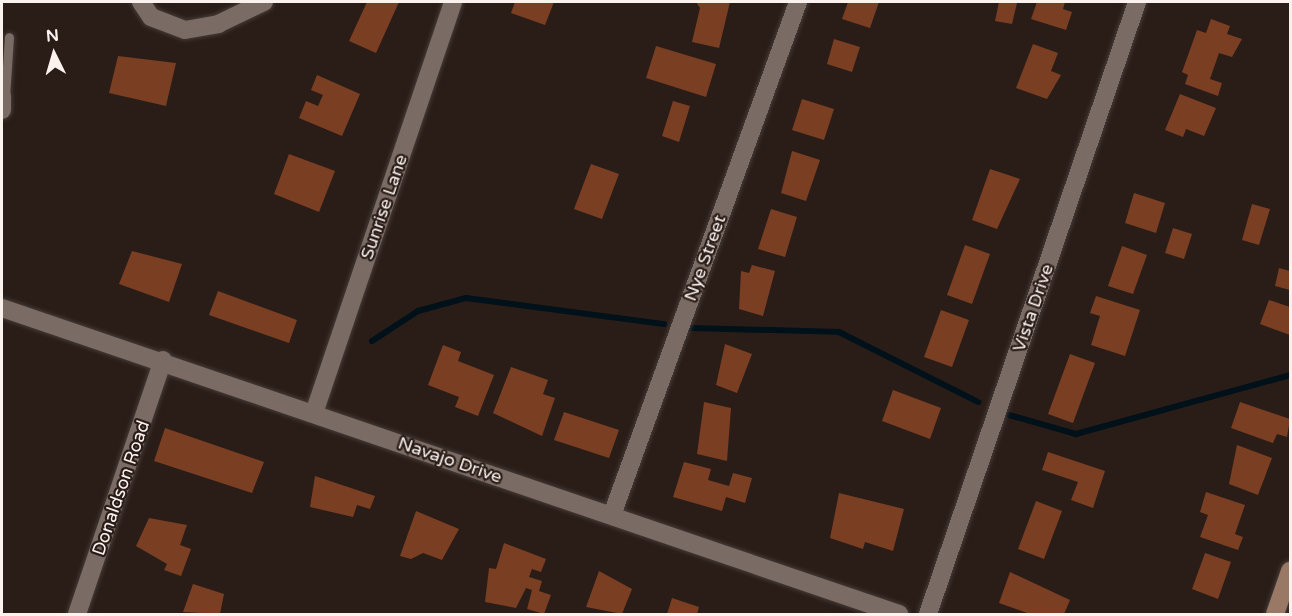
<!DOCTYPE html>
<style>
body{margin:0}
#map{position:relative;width:1292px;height:616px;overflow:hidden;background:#2a1d18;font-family:"Varela Round",sans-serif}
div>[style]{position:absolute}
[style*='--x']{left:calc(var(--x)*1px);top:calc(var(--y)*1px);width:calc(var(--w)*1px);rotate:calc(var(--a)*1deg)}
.stream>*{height:6px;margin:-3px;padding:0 3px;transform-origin:3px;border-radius:3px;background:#001119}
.building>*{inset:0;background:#7a3e22}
.roads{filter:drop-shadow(0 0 2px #453b37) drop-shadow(0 0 2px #453b37)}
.lane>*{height:9px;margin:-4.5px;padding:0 4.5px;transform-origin:4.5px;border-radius:4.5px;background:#7a6b64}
.street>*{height:18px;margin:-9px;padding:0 9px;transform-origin:9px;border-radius:9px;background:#7a6b64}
.secondary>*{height:18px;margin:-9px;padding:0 9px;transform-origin:9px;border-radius:9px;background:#997866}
span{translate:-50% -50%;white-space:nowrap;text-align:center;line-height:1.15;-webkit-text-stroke:4.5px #2a1d18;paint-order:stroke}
.street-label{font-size:18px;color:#fbf2ee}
.frame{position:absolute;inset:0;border:3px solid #fbf2ee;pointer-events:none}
.north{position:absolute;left:24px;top:24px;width:60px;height:60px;-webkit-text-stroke:4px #2a1d18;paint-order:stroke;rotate:355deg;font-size:16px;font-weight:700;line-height:24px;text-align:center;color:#fbf2ee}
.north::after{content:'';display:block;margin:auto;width:21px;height:27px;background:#fbf2ee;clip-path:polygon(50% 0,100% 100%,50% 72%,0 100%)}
</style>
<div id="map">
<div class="stream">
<i style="--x:691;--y:328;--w:148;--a:1.5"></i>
<i style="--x:839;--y:332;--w:156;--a:26.7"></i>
<i style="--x:372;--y:341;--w:55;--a:-33.1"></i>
<i style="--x:418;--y:311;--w:50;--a:-15.2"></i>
<i style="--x:466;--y:298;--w:200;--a:7.5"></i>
<i style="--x:1009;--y:415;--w:70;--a:15.8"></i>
<i style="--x:1076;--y:434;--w:222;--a:-15.4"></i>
</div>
<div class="building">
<i style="clip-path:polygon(367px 2px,399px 2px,376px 53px,349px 41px)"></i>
<i style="clip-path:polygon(515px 2px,554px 2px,545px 25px,511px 13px)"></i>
<i style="clip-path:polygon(696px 2px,730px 2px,719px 48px,692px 42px,700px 8px)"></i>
<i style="clip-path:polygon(848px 2px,879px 2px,870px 28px,842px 19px)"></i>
<i style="clip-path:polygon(999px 2px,1017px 3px,1012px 24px,995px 21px)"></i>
<i style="clip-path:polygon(1037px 2px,1065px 2px,1063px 9px,1072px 12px,1066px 30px,1031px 19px)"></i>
<i style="clip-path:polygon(1211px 19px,1230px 26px,1227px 34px,1242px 39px,1232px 57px,1219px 53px,1210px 79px,1222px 83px,1218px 96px,1185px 84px,1188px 75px,1182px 72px,1197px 30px,1206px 33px)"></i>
<i style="clip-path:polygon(834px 39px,860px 47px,852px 72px,827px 64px)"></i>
<i style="clip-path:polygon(1033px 44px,1058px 53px,1051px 71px,1061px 75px,1047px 99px,1016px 88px)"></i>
<i style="clip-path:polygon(656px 46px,716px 64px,706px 97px,646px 78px)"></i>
<i style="clip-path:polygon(118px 56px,176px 63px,166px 106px,109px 93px)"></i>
<i style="clip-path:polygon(317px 75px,360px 94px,342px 136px,299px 118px,306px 101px,318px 106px,323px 95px,311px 90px)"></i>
<i style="clip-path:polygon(1180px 94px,1216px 108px,1204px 136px,1186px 129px,1183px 137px,1165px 130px)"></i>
<i style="clip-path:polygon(802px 99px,834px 109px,824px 140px,792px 130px)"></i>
<i style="clip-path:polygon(673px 101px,690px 106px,679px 142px,662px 136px)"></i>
<i style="clip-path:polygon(792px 151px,820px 160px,806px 201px,781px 193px)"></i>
<i style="clip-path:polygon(289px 154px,335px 171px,319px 212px,274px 194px)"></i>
<i style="clip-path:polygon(591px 164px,619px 174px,602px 219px,574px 209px)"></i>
<i style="clip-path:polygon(990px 169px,1020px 179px,997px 229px,972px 220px)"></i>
<i style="clip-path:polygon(1134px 193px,1165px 203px,1156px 233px,1125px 223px)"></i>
<i style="clip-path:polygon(1252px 204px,1270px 209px,1259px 245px,1242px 240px)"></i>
<i style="clip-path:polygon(771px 209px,797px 217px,785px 257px,758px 249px)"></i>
<i style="clip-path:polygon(1173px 228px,1192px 234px,1184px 259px,1165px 253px)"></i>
<i style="clip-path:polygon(965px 245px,990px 254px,972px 304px,947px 295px)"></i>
<i style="clip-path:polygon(1122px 246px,1147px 255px,1133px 294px,1108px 286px)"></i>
<i style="clip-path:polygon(132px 251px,182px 264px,169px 302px,119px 284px)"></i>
<i style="clip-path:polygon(752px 265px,775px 271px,763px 316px,739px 309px,741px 271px,749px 273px)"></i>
<i style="clip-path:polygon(1279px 268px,1290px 271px,1290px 290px,1275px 286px)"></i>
<i style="clip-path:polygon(218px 291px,297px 320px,289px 343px,209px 315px)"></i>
<i style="clip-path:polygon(1096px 296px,1140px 310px,1125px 356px,1091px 345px,1100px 316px,1090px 313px)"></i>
<i style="clip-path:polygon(1269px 300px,1290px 307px,1290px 335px,1260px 324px)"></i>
<i style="clip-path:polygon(941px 310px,969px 320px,952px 367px,924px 357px)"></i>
<i style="clip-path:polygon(725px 344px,752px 354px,737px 393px,716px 385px)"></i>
<i style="clip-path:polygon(443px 345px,461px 352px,458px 361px,494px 375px,478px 416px,455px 407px,459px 397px,428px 385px)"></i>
<i style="clip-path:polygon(1070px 354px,1095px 363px,1073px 423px,1048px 414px)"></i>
<i style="clip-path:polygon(511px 367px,548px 380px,543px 394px,555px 398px,542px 436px,493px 413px)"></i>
<i style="clip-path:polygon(893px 390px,941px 408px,930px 439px,882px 421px)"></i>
<i style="clip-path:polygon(704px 402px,731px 408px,727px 461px,697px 454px)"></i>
<i style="clip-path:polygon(1240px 402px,1290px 419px,1287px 437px,1277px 434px,1273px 443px,1231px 428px)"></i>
<i style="clip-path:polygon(564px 412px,619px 430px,609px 458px,554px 440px)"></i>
<i style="clip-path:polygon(165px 428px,264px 462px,252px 493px,154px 461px)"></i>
<i style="clip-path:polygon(1237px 445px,1272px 458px,1258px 495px,1229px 484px)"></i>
<i style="clip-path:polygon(1048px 452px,1105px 471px,1093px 508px,1071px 500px,1078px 482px,1042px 470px)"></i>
<i style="clip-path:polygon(684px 462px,711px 469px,708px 480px,729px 486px,733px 473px,752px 478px,745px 503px,726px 497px,722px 511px,673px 497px)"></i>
<i style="clip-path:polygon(315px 476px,375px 496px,370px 509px,357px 505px,353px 517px,310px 507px)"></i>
<i style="clip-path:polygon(1206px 492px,1245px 505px,1235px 534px,1243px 537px,1238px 550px,1200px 537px,1208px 515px,1200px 512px)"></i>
<i style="clip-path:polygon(839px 493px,904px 509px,893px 551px,865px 542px,863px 549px,830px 538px)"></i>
<i style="clip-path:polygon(1036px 501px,1062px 511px,1044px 559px,1018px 549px)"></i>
<i style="clip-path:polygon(416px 511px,459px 529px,442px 560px,423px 553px,411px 559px,400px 556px)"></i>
<i style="clip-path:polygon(149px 518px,187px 525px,180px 545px,191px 549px,181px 576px,164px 570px,167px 564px,136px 546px)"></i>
<i style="clip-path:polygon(504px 543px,546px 559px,541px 572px,532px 569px,529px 577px,542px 581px,539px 591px,551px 595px,544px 614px,527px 609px,532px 590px,526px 588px,516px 608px,485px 602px,489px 568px,496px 569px)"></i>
<i style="clip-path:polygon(1205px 553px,1231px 562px,1218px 599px,1192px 589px)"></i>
<i style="clip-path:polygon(599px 571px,632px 589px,622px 614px,586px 607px)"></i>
<i style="clip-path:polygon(1010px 572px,1070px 600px,1064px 614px,1030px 614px,999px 603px)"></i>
<i style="clip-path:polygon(193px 584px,224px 594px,220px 614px,183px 612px)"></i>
<i style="clip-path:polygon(672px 598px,699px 607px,697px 614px,667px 614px)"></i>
</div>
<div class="roads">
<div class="lane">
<i style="--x:5;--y:97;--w:60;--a:-86.2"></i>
</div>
<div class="street">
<i style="--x:141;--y:2;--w:18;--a:56"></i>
<i style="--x:151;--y:17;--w:36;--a:21"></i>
<i style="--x:185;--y:30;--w:34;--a:-10"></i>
<i style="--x:218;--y:24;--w:51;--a:-25.6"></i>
<i style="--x:2;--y:96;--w:14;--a:90"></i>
<i style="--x:2;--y:308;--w:948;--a:18.84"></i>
<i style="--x:314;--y:413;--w:434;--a:-71.3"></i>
<i style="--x:612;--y:515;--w:546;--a:-70.07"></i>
<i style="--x:77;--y:614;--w:268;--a:-71.3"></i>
<i style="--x:928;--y:614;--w:647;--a:-71.14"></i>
</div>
<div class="secondary">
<i style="--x:1275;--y:614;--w:46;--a:-70.8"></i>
</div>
</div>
<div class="street-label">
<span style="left:384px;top:207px;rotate:-71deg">Sunrise Lane</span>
<span style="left:705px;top:258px;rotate:-70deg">Nye Street</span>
<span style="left:1033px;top:308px;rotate:-71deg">Vista Drive</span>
<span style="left:450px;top:460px;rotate:19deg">Navajo Drive</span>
<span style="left:121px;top:488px;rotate:-71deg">Donaldson Road</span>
</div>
<div class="frame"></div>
<div class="north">N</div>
</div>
